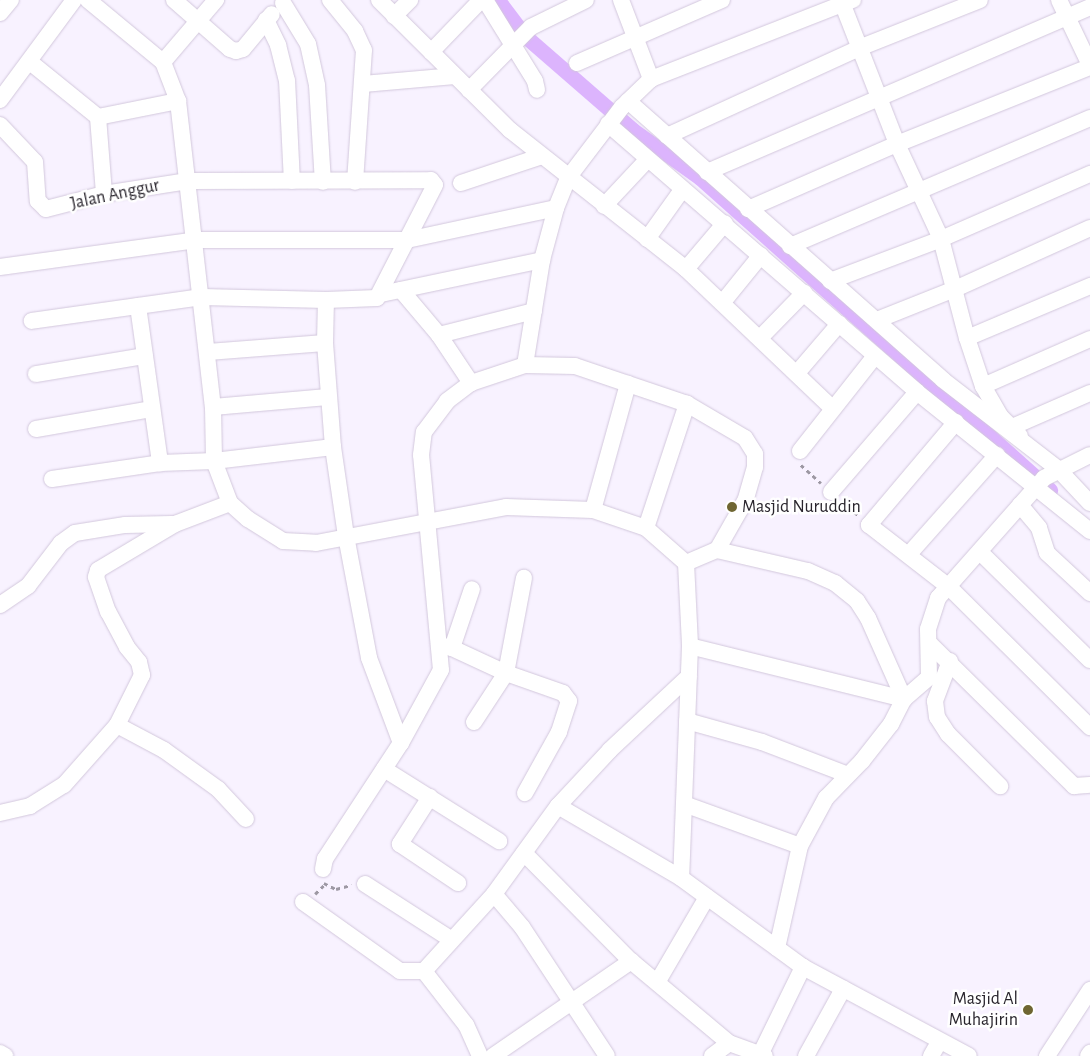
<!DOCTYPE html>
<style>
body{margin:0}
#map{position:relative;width:1090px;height:1056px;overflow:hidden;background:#f8f2ff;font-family:"Alegreya Sans",sans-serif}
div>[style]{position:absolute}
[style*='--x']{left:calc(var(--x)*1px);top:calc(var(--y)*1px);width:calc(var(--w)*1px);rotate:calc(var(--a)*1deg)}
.canal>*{height:15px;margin:-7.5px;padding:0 7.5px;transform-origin:7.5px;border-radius:7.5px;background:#dcb4fd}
.path>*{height:2.5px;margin-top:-1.25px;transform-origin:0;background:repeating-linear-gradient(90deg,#9d98a3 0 4px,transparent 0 8px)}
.roads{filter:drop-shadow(0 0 1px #d2c7dc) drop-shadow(0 0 1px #d2c7dc)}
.minor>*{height:16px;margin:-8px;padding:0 8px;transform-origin:8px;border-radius:8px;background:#fff}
.dots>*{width:14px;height:14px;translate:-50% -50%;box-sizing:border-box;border:2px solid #fff;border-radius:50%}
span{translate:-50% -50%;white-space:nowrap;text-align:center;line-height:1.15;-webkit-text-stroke:5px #fff;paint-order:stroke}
.street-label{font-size:18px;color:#29252d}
.poi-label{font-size:18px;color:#29252d}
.left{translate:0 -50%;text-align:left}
.right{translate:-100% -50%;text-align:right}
</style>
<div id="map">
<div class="canal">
<i style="--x:498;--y:0;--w:35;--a:53"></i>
<i style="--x:525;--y:36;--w:143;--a:41"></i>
<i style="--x:633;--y:130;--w:82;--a:35.6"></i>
<i style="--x:700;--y:178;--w:469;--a:41.7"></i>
</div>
<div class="path">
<i style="--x:801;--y:465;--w:27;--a:42"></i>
<i style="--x:842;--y:502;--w:22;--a:39"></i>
<i style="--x:324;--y:883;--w:13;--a:27"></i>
<i style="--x:336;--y:889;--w:16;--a:-15"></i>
<i style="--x:315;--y:894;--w:13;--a:-45"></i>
</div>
<div class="roads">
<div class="minor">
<i style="--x:88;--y:0;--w:97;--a:39.6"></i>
<i style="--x:163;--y:62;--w:42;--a:69"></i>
<i style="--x:178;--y:101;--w:308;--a:83.5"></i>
<i style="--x:213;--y:407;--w:54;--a:88.9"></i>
<i style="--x:214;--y:461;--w:45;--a:69.1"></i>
<i style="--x:230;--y:503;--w:24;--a:42"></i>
<i style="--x:248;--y:519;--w:41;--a:32.2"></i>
<i style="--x:283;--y:541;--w:33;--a:3"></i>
<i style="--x:316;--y:543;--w:193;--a:-10.7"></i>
<i style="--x:506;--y:507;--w:87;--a:2"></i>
<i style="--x:593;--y:510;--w:56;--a:18.8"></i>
<i style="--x:646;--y:528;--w:53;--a:41.2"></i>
<i style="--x:686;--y:563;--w:83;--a:87.2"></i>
<i style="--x:690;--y:646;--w:232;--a:92.2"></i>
<i style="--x:681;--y:878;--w:151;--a:36.1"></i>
<i style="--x:803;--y:967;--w:188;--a:28.2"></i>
<i style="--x:174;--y:0;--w:74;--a:41.2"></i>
<i style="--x:230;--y:49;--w:6;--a:18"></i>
<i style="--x:236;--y:51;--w:7;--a:-16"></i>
<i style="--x:243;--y:49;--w:45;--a:-50.4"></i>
<i style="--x:330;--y:0;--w:40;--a:51"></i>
<i style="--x:355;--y:31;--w:21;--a:65"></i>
<i style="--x:364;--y:50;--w:132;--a:93.9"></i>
<i style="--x:379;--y:0;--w:185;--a:44.8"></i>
<i style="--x:510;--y:130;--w:224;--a:38.3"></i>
<i style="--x:686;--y:269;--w:202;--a:43.6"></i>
<i style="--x:485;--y:0;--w:95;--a:58.3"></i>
<i style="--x:535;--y:81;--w:9;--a:77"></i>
<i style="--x:621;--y:0;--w:85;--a:69.2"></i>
<i style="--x:841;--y:0;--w:155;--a:68.7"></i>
<i style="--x:897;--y:144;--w:105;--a:65.1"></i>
<i style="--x:941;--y:239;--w:102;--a:75.3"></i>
<i style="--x:967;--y:338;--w:51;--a:71.6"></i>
<i style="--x:983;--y:386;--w:34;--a:60"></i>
<i style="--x:1000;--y:416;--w:11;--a:45"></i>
<i style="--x:1059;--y:0;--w:72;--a:64.5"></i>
<i style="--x:283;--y:3;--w:48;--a:58.6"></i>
<i style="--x:308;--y:44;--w:42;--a:77.6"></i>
<i style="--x:317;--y:85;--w:97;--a:86.5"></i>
<i style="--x:0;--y:13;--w:17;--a:-50"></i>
<i style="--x:394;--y:16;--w:23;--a:-45"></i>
<i style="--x:266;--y:20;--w:28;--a:64"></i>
<i style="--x:278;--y:45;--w:36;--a:76"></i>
<i style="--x:287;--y:80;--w:101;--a:87.2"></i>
<i style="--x:431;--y:52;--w:72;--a:-46.1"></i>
<i style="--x:30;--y:62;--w:87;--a:39"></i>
<i style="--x:98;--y:117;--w:82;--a:-11.3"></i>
<i style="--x:163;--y:62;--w:82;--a:-49.5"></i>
<i style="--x:577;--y:63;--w:158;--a:-23.5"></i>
<i style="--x:363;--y:84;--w:92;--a:-5"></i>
<i style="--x:469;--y:90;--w:88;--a:-45.5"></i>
<i style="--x:531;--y:27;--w:61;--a:-26.1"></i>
<i style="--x:0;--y:100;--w:124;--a:-53.5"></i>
<i style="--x:628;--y:101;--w:421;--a:41.5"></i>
<i style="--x:943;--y:380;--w:144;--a:37.7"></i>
<i style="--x:1057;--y:468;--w:48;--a:46.7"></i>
<i style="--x:98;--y:117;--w:77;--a:85.5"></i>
<i style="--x:608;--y:124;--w:409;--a:40.9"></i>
<i style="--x:917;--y:392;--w:222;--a:38.8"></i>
<i style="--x:0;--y:125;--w:51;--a:46.6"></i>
<i style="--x:35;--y:162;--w:39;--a:86"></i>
<i style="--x:38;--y:201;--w:11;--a:45"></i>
<i style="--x:46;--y:209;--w:60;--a:-14.5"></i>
<i style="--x:104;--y:194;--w:85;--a:-8.8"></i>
<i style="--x:188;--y:181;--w:243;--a:-0.2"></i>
<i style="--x:431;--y:180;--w:6;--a:51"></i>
<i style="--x:435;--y:185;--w:127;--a:117.2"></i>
<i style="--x:377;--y:298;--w:51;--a:177.8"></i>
<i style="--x:326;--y:300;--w:124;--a:-178.6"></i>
<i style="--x:202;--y:297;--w:172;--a:172"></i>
<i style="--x:667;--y:136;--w:211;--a:-24.6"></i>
<i style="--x:859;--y:48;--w:130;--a:-21.6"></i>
<i style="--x:707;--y:172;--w:417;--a:-23.3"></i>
<i style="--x:461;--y:183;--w:85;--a:-18.4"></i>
<i style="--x:604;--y:206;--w:64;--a:-46.9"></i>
<i style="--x:748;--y:209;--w:163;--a:-23.6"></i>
<i style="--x:897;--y:144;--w:208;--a:-21.8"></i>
<i style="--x:647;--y:239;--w:60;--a:-54.5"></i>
<i style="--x:790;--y:246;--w:326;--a:-23.1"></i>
<i style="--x:0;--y:267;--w:198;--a:-7.8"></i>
<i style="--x:196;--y:240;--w:211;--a:0"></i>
<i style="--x:407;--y:240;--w:152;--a:-12.1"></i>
<i style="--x:686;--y:269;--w:60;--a:-49.7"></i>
<i style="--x:830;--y:281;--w:119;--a:-20.7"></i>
<i style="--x:941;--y:239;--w:163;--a:-23.6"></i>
<i style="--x:401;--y:290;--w:59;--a:49.8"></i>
<i style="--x:439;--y:335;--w:58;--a:56.3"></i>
<i style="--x:381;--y:294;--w:165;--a:-11.9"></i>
<i style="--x:723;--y:302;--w:60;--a:-51"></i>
<i style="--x:138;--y:306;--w:159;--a:82"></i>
<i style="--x:877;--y:320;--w:84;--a:-21.7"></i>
<i style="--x:955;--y:289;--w:148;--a:-24.3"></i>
<i style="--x:439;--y:335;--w:98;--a:-14.2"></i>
<i style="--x:761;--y:337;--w:62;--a:-45.7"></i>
<i style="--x:967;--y:338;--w:134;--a:-22.9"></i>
<i style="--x:208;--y:352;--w:117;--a:-4.4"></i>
<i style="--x:525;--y:365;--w:106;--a:-80.8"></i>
<i style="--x:542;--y:260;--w:54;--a:-74.9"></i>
<i style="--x:556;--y:208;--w:32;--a:-68"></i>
<i style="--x:568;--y:178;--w:89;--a:-52.7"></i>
<i style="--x:622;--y:107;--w:40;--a:-44"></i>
<i style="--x:651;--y:79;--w:217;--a:-21.4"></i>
<i style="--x:797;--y:373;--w:65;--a:-49.4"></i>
<i style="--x:36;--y:374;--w:110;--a:-9.4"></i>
<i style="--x:983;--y:386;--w:117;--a:-23.7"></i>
<i style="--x:213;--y:407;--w:115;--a:-5"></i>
<i style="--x:956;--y:422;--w:135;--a:130.2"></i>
<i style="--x:869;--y:525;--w:101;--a:37.8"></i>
<i style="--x:949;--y:587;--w:199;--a:44.8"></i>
<i style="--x:36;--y:429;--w:118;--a:-9.8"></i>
<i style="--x:1020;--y:436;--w:12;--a:-132"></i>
<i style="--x:1012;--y:427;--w:85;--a:-23.6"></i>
<i style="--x:333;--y:447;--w:90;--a:81.7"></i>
<i style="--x:346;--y:536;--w:124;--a:79.3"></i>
<i style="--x:369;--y:658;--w:91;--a:69.4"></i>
<i style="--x:800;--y:451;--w:121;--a:-51.7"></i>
<i style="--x:52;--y:479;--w:109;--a:-8.4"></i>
<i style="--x:160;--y:463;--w:54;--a:-2.1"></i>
<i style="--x:214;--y:461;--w:120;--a:-6.7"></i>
<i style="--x:333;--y:447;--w:104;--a:-94.4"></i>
<i style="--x:325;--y:343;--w:43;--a:-88.7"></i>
<i style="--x:831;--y:492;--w:132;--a:-49.3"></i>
<i style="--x:1020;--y:505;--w:30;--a:50"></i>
<i style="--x:1039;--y:528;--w:26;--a:72"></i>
<i style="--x:1047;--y:553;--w:59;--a:42.9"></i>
<i style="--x:593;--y:510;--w:131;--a:-74.5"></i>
<i style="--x:646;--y:528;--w:131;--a:-71.7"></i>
<i style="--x:980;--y:552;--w:154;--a:44.5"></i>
<i style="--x:910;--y:553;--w:131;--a:-48.4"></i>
<i style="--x:686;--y:563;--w:34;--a:-23"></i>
<i style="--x:717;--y:550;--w:93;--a:13"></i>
<i style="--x:808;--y:571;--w:30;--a:24"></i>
<i style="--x:835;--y:583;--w:28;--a:39"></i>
<i style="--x:857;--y:601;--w:20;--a:57"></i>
<i style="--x:868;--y:618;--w:89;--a:66"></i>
<i style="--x:904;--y:699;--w:220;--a:-166.1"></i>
<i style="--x:0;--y:605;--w:34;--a:-34"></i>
<i style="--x:28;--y:586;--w:54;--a:-52.5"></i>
<i style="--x:61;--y:543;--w:17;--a:-36"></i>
<i style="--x:75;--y:533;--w:51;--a:-9.1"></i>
<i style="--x:125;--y:525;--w:47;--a:-1.2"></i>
<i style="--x:929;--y:643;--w:204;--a:44.6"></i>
<i style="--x:1074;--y:786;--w:16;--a:-4"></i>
<i style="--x:443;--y:646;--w:9;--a:13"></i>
<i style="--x:452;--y:648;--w:62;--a:-71.3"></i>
<i style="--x:452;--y:648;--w:60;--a:24.8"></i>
<i style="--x:506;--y:673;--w:60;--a:19.3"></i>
<i style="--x:563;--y:693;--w:10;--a:53"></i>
<i style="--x:569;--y:701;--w:33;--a:108"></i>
<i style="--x:559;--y:732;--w:70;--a:119.1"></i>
<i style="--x:950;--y:661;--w:43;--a:110.6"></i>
<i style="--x:935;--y:701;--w:16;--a:83"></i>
<i style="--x:937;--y:717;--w:20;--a:57"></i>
<i style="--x:948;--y:734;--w:74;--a:45"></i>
<i style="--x:687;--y:721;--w:78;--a:15.6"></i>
<i style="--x:762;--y:742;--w:90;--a:20.9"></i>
<i style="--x:474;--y:722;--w:59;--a:-56.9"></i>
<i style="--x:506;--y:673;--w:97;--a:-79.3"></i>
<i style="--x:117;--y:725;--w:53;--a:28"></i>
<i style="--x:164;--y:750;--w:67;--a:35.8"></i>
<i style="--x:218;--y:789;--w:41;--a:47"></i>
<i style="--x:384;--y:769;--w:136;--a:32.1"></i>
<i style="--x:430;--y:797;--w:56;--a:122.6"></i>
<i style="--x:400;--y:844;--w:70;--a:33.9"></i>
<i style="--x:684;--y:804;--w:123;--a:19.9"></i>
<i style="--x:558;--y:806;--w:143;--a:30.3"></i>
<i style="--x:0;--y:813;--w:31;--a:-13"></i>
<i style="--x:30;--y:806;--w:40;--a:-32"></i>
<i style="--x:64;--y:785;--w:80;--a:-48.5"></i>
<i style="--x:117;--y:725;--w:56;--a:-63.4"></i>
<i style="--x:142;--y:675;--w:13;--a:-103"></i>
<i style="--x:139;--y:662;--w:19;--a:-129"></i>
<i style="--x:127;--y:647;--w:40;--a:-118"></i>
<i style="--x:108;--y:612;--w:37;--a:-109"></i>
<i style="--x:96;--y:577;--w:7;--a:-74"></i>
<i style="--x:98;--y:570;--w:90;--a:-30.9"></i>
<i style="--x:175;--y:524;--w:59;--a:-20.9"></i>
<i style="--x:524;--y:853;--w:152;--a:45.3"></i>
<i style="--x:631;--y:961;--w:128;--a:39.9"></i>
<i style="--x:729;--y:1043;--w:38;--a:20"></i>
<i style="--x:323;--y:869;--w:10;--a:-79"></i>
<i style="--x:325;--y:859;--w:139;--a:-56.8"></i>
<i style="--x:401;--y:743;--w:83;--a:-61.3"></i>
<i style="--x:441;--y:670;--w:216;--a:-95.3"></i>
<i style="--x:421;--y:455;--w:23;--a:-83"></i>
<i style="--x:424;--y:432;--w:39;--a:-53"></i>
<i style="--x:447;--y:401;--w:30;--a:-37"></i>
<i style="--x:471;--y:383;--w:57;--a:-18.4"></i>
<i style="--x:525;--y:365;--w:50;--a:1.1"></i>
<i style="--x:575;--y:366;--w:118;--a:18.7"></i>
<i style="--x:687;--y:404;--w:67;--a:30.4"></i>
<i style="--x:745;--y:438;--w:19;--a:58"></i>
<i style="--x:755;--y:454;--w:13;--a:90"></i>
<i style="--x:755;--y:467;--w:35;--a:106"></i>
<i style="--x:745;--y:501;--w:56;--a:119.7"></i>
<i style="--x:365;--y:884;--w:103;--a:32.8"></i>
<i style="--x:494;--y:894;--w:43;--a:49.7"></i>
<i style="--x:522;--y:927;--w:154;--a:56.6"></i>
<i style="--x:303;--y:902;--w:119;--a:35.4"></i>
<i style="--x:400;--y:971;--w:24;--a:0"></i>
<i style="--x:777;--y:948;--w:105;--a:-77.3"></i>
<i style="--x:800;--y:846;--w:55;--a:-61.6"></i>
<i style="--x:826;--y:798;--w:52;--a:-45.8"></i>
<i style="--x:862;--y:761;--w:47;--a:-51.9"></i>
<i style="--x:891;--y:724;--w:28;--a:-63"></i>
<i style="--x:904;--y:699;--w:33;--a:-41"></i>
<i style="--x:929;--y:677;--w:48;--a:-91.2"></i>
<i style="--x:928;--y:629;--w:33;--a:-72"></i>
<i style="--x:938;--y:598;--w:160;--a:-48.5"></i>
<i style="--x:1044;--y:478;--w:51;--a:-26.6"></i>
<i style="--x:658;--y:981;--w:97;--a:-59.7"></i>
<i style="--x:0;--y:1053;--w:6;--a:31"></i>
<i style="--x:761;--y:1053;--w:96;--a:-64"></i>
<i style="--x:480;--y:1056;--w:34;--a:-114"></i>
<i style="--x:466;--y:1025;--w:68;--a:-127.9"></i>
<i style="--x:424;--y:971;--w:104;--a:-47.7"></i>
<i style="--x:494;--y:894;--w:109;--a:-54"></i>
<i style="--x:558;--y:806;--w:76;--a:-47.1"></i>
<i style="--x:610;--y:750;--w:108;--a:-43.1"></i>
<i style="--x:493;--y:1056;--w:168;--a:-34.5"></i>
<i style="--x:712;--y:1056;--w:21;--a:-37"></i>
<i style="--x:806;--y:1056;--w:77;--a:-61.1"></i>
<i style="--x:931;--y:1056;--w:16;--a:-60"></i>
<i style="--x:1047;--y:1056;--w:79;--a:-56.9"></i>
<i style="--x:1088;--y:1056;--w:4;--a:-56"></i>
</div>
</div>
<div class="dots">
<i style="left:732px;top:507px;background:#6f6632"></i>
<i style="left:1028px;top:1010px;background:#6f6632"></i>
</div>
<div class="street-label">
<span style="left:115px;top:195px;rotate:-12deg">Jalan Anggur</span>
</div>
<div class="poi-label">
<span class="left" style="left:742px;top:507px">Masjid Nuruddin</span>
<span class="right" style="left:1018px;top:1010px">Masjid Al<br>Muhajirin</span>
</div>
</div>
